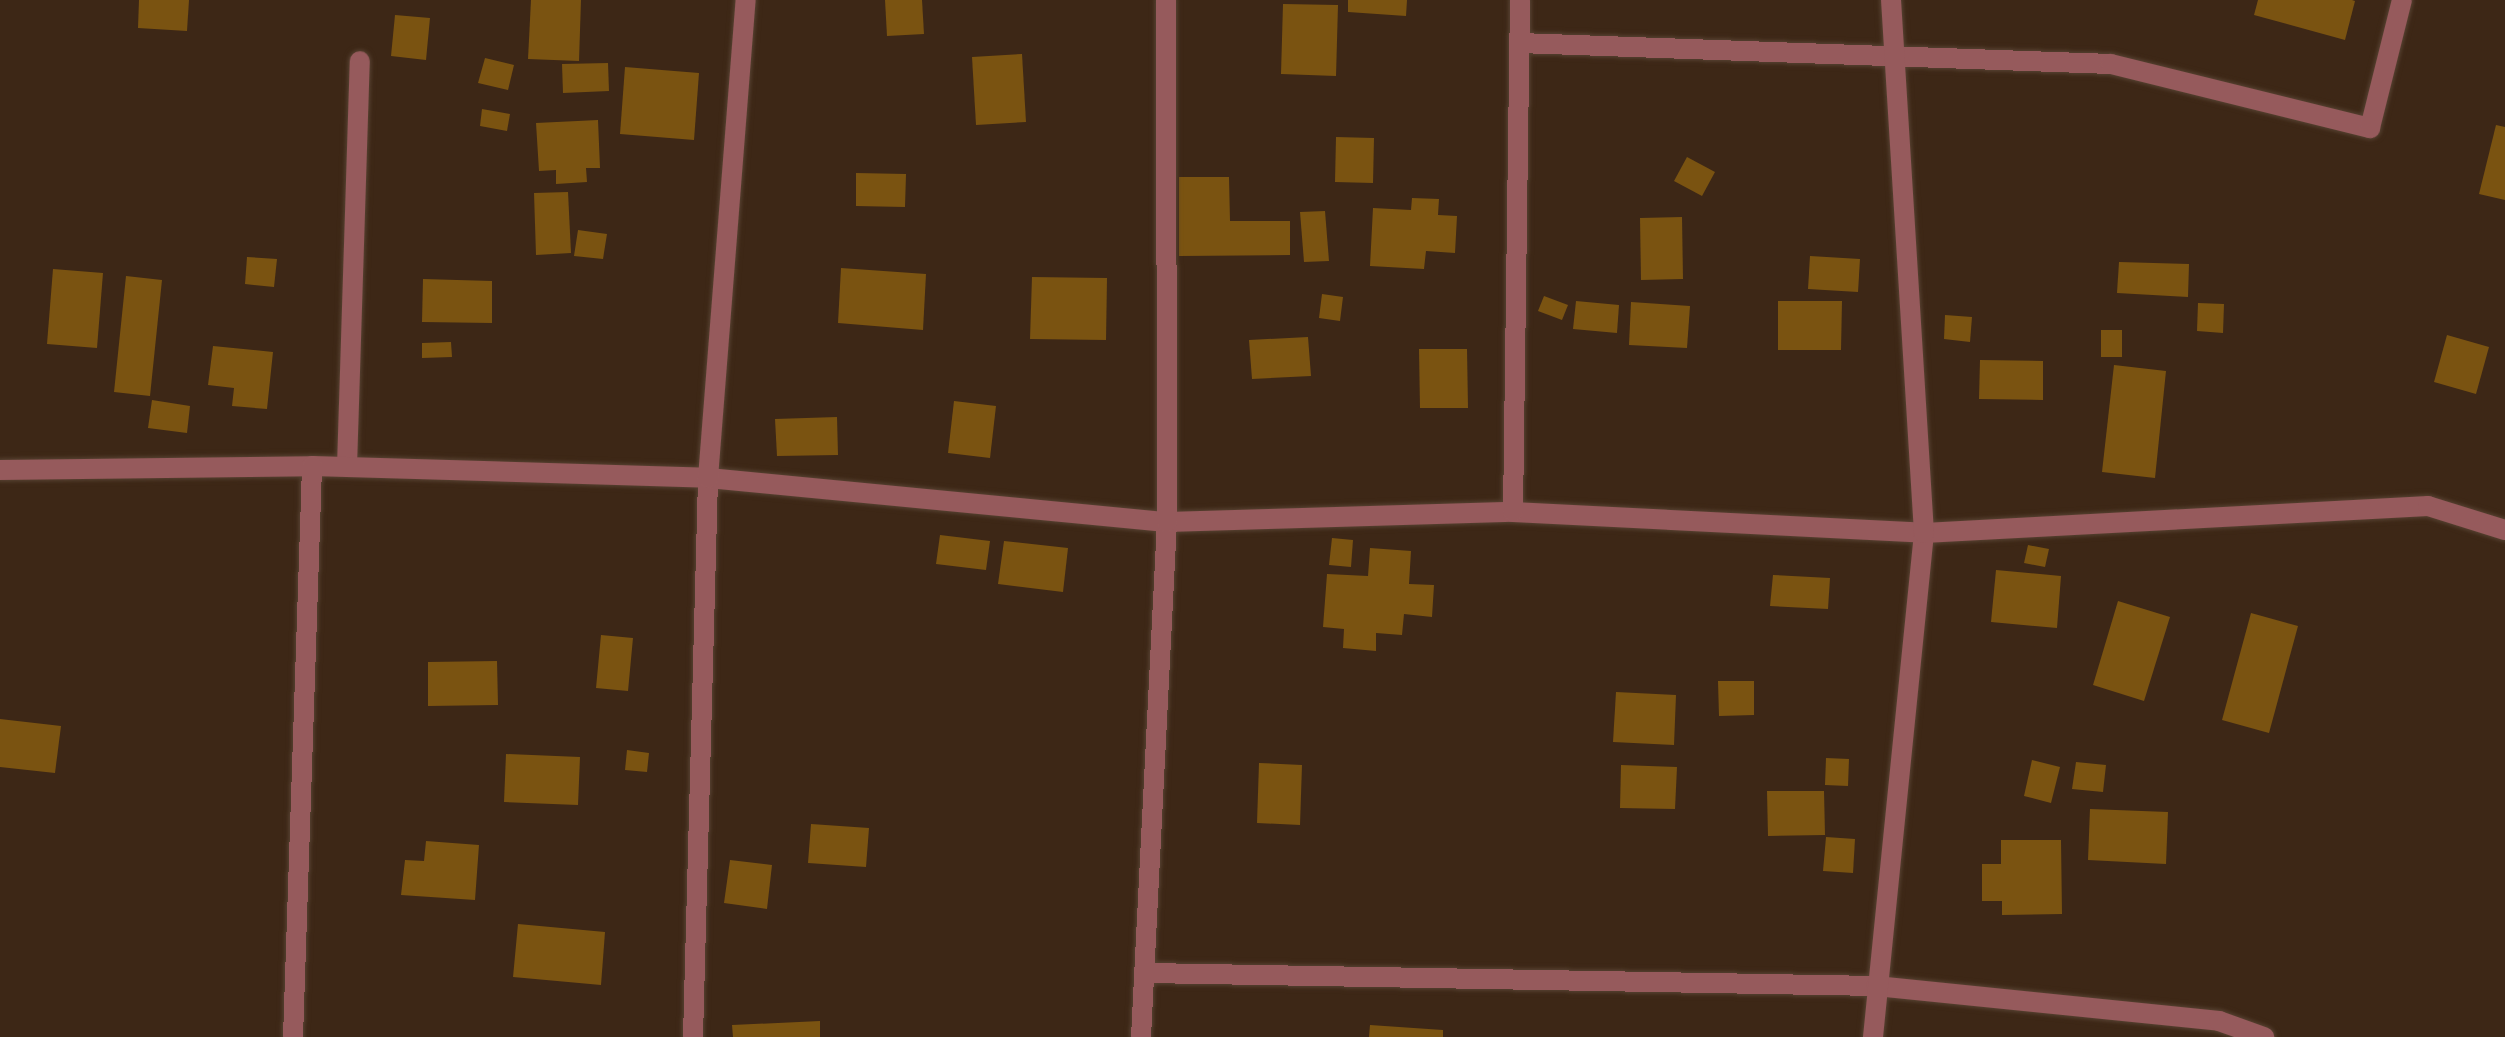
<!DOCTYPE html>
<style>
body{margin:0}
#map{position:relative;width:2505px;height:1037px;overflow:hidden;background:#3d2716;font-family:Arial,sans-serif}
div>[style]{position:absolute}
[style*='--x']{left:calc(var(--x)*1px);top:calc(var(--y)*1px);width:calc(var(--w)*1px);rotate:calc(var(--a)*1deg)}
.building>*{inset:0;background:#7a5311}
.roads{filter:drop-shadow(0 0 2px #574232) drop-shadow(0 0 2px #574232)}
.street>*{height:20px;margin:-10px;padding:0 10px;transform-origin:10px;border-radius:10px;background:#965a5c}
span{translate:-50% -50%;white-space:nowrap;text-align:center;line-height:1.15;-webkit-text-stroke:8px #321d0c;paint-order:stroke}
</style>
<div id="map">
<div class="building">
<i style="clip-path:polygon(139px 0,189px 0,187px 31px,138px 28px)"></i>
<i style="clip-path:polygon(531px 0,581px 0,579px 61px,528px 59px)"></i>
<i style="clip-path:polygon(885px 0,922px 0,924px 34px,887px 36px)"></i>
<i style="clip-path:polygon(1348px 0,1407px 0,1406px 16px,1348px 12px)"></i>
<i style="clip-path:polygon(2258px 0,2352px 0,2355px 1px,2345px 40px,2254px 15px)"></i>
<i style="clip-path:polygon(1283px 4px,1338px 5px,1336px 76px,1281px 74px)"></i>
<i style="clip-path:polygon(395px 15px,430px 18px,426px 60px,391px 56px)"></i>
<i style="clip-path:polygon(1022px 54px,1026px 122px,976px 125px,972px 57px)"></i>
<i style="clip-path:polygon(485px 58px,514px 65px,508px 90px,478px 83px)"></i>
<i style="clip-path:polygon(608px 63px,609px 91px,563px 93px,562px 64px)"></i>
<i style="clip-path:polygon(625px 67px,699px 73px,694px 140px,620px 134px)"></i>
<i style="clip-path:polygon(482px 109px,510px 114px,507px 131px,480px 126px)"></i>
<i style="clip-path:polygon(598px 120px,600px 168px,586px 168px,587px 182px,556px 184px,556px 170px,539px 171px,536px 123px)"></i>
<i style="clip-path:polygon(2496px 125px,2505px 127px,2505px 200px,2479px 194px)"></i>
<i style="clip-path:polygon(1336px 137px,1374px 138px,1373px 183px,1335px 182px)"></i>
<i style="clip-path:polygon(1687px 157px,1715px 172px,1702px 196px,1674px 181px)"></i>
<i style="clip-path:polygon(856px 173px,906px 174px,905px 207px,856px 206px)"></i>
<i style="clip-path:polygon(1179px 177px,1229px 177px,1230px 221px,1290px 221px,1290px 255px,1179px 256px)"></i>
<i style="clip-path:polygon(568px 192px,571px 253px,536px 255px,534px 193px)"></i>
<i style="clip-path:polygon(1412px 198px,1439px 199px,1438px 215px,1457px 216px,1455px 253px,1426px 251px,1424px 269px,1370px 266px,1373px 208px,1411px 210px)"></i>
<i style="clip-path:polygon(1325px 211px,1329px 261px,1304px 262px,1300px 212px)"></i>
<i style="clip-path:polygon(1682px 217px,1683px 279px,1641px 280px,1640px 218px)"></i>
<i style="clip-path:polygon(578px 230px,607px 234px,603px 259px,574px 256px)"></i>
<i style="clip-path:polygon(1810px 256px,1860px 259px,1858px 292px,1808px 289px)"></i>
<i style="clip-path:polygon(247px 257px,277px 259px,274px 287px,245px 284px)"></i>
<i style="clip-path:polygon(2119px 262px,2189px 264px,2188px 297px,2117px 293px)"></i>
<i style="clip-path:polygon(841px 268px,926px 274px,923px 330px,838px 323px)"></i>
<i style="clip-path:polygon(53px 269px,103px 273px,97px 348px,47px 344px)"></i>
<i style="clip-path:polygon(126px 276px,162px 280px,150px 396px,114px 392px)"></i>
<i style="clip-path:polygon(1032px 277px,1107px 278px,1106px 340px,1030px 339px)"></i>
<i style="clip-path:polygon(423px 279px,492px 281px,492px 323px,422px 322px)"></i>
<i style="clip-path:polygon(1322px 294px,1343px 297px,1340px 321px,1319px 318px)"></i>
<i style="clip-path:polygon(1544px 296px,1568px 305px,1562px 320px,1538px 311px)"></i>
<i style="clip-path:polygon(1576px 301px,1619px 305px,1617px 333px,1573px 329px)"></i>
<i style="clip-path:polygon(1778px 301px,1842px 301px,1841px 350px,1778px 350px)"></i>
<i style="clip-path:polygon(1631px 302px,1690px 306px,1687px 348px,1629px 345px)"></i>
<i style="clip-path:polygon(2198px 303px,2224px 304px,2223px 333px,2197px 331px)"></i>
<i style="clip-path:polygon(1945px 315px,1972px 317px,1970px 342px,1944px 339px)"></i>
<i style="clip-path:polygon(2101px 330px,2122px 330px,2122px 357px,2101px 357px)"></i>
<i style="clip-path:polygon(2447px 335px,2489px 347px,2476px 394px,2434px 382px)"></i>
<i style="clip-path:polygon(1308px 337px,1311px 376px,1252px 379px,1249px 340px)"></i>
<i style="clip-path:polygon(451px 342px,452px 357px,422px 358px,422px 343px)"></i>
<i style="clip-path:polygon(213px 346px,273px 352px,267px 409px,232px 406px,234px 388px,208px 385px)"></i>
<i style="clip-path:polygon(1419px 349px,1467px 349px,1468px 408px,1420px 408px)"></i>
<i style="clip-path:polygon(1980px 360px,2043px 361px,2043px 400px,1979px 399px)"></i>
<i style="clip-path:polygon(2114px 365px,2166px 371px,2155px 478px,2102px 472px)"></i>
<i style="clip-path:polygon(152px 400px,190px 406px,187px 433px,148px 428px)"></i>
<i style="clip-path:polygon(954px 401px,996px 406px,990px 458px,948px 453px)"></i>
<i style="clip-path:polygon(837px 417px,838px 455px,777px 456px,775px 419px)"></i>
<i style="clip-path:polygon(940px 535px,990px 541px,986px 570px,936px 564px)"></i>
<i style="clip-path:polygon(1332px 538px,1353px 540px,1351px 567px,1329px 565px)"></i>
<i style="clip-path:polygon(1004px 541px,1068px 548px,1063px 592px,998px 584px)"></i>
<i style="clip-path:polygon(2028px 545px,2049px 549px,2045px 567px,2024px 563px)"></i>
<i style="clip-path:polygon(1370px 548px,1411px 551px,1409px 584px,1434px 585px,1432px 617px,1404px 614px,1402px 635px,1376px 633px,1376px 651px,1343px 648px,1344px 629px,1323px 627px,1327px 574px,1368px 576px)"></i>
<i style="clip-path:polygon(1996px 570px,2061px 576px,2057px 628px,1991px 622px)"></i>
<i style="clip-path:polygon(1773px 575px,1830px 578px,1828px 609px,1770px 606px)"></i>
<i style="clip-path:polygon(2118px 601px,2170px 617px,2144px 701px,2093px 685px)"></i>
<i style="clip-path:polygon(2251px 613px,2298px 626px,2269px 733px,2222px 720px)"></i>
<i style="clip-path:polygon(601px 635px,633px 638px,628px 691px,596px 688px)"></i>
<i style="clip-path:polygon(497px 661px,498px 705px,428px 706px,428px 662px)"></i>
<i style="clip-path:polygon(1718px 681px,1754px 681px,1754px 715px,1719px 716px)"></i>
<i style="clip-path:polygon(1616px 692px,1676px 695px,1674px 745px,1613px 742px)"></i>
<i style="clip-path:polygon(0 719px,61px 726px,55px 773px,0 767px)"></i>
<i style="clip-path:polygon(627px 750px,649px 753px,647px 772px,625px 770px)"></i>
<i style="clip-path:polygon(506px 754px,580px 757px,578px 805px,504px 802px)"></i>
<i style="clip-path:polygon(1826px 758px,1849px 759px,1848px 786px,1825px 785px)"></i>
<i style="clip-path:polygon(2032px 760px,2060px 767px,2051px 803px,2024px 796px)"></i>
<i style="clip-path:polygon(2076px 762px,2106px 765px,2103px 792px,2072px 789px)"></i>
<i style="clip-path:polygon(1259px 763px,1302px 765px,1300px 825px,1257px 823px)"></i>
<i style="clip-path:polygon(1621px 765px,1677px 767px,1675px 809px,1620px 808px)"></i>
<i style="clip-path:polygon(1767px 791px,1824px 791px,1825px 835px,1768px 836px)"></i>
<i style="clip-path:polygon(2090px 809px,2168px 812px,2166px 864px,2088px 860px)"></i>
<i style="clip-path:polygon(811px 824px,869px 828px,866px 867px,808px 863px)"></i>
<i style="clip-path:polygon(1826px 837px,1855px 839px,1853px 873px,1823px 871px)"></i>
<i style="clip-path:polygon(2001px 840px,2061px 840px,2062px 914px,2002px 915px,2002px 901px,1982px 901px,1982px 864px,2001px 864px)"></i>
<i style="clip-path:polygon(426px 841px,479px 845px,475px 900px,401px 895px,405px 860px,424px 861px)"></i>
<i style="clip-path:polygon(730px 860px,772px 865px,767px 909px,724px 903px)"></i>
<i style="clip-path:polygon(518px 924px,605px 932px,601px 985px,513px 977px)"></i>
<i style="clip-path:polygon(820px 1021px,820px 1037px,733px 1037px,732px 1025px)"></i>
<i style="clip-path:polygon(1370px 1025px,1443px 1030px,1443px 1037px,1369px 1037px)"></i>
</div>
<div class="roads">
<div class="street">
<i style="--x:1519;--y:43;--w:592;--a:2.03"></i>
<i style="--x:2111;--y:64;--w:267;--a:13.9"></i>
<i style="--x:2370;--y:128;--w:132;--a:-76"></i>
<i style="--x:347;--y:467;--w:406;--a:-88.2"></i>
<i style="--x:0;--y:470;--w:312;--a:-0.7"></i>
<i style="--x:312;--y:466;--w:396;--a:1.7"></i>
<i style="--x:708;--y:478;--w:461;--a:5.5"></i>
<i style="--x:1167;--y:522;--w:346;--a:-1.7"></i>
<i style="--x:1513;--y:512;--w:412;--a:2.9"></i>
<i style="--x:1924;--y:533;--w:505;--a:-3.07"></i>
<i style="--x:2428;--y:506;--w:81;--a:17.3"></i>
<i style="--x:1513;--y:512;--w:512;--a:-89.22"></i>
<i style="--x:1147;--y:973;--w:729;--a:1.02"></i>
<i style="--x:1876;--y:986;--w:345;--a:5.8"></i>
<i style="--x:2219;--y:1021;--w:48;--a:19.6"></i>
<i style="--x:293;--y:1037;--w:571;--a:-88.09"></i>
<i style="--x:693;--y:1037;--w:559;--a:-88.46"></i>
<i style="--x:708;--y:478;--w:480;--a:-85.5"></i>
<i style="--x:1141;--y:1037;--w:516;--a:-87.11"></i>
<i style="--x:1167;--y:522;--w:522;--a:-90.11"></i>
<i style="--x:1873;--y:1037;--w:507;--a:-84.22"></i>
<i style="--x:1924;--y:533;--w:534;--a:-93.54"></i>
</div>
</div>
</div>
